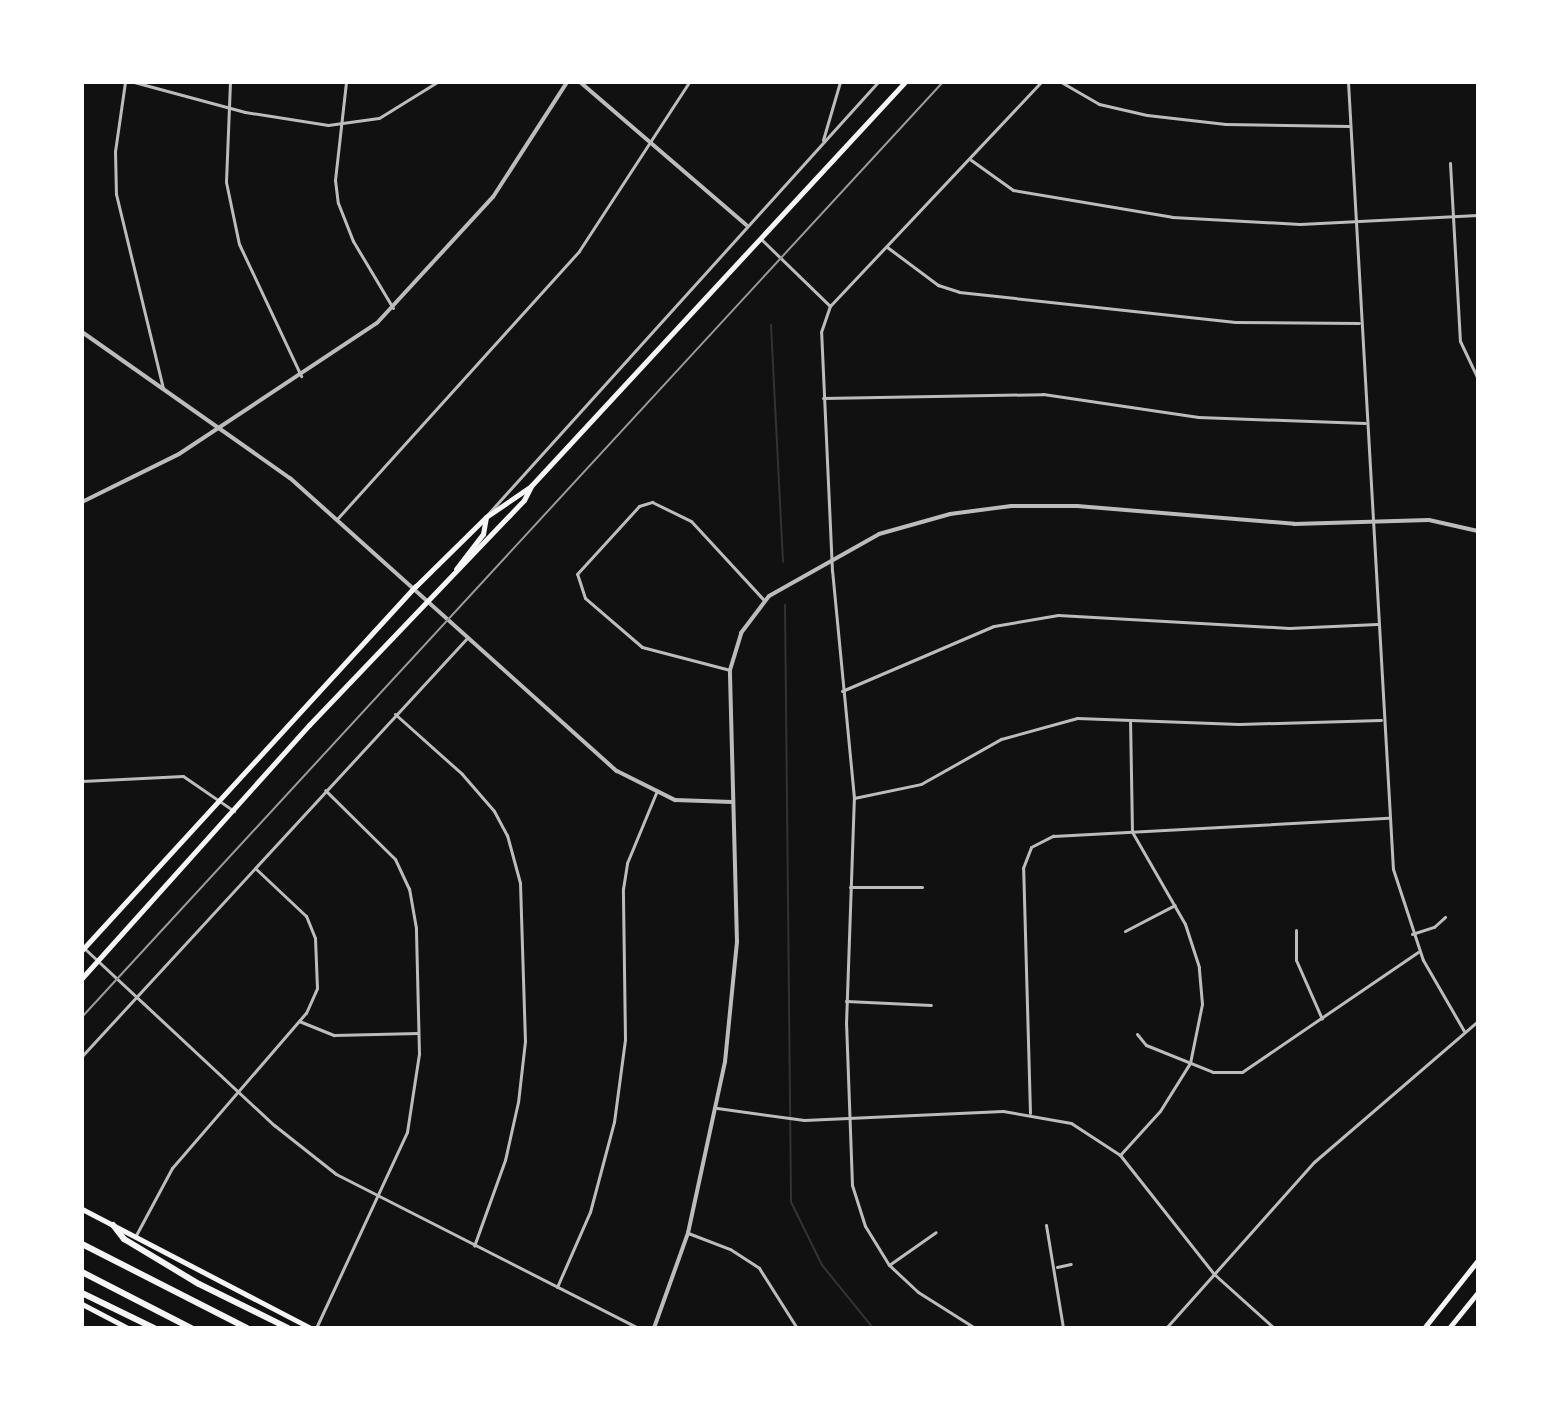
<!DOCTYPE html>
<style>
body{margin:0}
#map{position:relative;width:1560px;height:1410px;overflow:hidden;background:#111;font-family:"Noto Serif",serif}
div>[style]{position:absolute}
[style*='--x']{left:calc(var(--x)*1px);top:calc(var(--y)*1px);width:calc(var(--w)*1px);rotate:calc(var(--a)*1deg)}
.stream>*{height:2px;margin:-1px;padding:0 1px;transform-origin:1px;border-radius:1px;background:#333}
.minor>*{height:3px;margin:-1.5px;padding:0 1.5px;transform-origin:1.5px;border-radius:1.5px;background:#bcbcbc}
.tertiary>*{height:4px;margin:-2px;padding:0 2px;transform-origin:2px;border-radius:2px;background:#bcbcbc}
.secondary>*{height:5px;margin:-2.5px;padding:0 2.5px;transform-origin:2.5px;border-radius:2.5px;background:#f5f5f5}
.motorway>*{height:6px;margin:-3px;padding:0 3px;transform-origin:3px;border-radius:3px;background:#f5f5f5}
.rail>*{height:2px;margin:-1px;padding:0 1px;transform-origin:1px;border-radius:1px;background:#9a9a9a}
span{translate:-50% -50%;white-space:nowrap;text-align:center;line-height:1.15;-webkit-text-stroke:7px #fff;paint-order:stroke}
.frame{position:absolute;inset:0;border:84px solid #fff;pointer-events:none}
</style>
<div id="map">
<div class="stream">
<i style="--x:771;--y:325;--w:237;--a:87.1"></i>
<i style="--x:785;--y:605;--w:597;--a:89.42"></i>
<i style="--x:791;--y:1202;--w:70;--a:63.8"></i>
<i style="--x:822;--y:1265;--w:81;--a:51"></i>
</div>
<div class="minor">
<i style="--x:125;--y:82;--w:70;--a:98.2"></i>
<i style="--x:115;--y:151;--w:43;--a:88.7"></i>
<i style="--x:116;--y:194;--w:200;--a:76.4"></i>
<i style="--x:134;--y:82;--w:115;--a:15.1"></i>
<i style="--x:245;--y:112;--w:84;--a:8.9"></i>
<i style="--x:328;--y:125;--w:51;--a:-7.8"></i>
<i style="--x:379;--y:118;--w:68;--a:-31.8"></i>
<i style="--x:230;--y:82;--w:100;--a:92.3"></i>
<i style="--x:226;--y:182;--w:63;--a:78.2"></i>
<i style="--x:239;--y:244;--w:146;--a:64.8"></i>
<i style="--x:346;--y:82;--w:99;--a:96.4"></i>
<i style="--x:335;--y:180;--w:23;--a:83"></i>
<i style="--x:338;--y:203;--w:41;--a:68.5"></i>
<i style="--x:353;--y:241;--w:78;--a:59.2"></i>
<i style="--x:1061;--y:82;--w:44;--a:30.1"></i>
<i style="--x:1099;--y:104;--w:49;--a:12.9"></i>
<i style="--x:1147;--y:115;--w:79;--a:6.6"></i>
<i style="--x:1225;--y:124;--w:124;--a:0.9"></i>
<i style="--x:1348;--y:82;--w:788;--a:86.73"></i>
<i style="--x:1393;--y:869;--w:96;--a:71.8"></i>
<i style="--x:1423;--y:960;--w:82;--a:60"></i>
<i style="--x:823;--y:140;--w:60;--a:-73.7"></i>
<i style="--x:971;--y:160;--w:52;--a:35.5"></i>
<i style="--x:1013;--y:190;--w:161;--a:9.6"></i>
<i style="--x:1172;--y:217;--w:128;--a:3.1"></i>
<i style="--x:1300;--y:224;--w:178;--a:-2.9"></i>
<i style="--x:1450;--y:163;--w:178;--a:86.8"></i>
<i style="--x:1460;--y:341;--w:42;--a:64.7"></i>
<i style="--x:761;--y:239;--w:96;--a:44.2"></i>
<i style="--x:887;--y:247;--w:64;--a:36.7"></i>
<i style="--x:938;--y:285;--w:22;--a:18"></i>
<i style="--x:959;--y:292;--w:278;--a:6.2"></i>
<i style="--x:1235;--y:322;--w:124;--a:0.5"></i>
<i style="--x:823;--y:398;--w:220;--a:-1"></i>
<i style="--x:1043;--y:394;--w:157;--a:8.4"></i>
<i style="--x:1198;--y:417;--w:167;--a:2.1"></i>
<i style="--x:487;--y:515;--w:583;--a:-47.92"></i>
<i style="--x:337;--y:519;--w:361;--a:-47.9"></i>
<i style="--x:579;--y:251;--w:202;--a:-56.9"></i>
<i style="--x:730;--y:670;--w:91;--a:-165.4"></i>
<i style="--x:642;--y:647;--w:75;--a:-139.3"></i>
<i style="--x:585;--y:598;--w:25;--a:-108"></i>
<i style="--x:577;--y:574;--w:92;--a:-47.6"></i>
<i style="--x:639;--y:506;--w:14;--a:-17"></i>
<i style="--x:652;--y:502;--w:43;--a:26"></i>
<i style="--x:691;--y:521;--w:108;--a:47.3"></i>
<i style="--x:842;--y:691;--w:165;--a:-23.2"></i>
<i style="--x:994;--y:626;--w:65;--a:-9.8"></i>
<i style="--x:1058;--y:615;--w:231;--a:3.2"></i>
<i style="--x:1289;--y:628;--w:88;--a:-2.6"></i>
<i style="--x:395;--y:714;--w:90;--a:41.8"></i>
<i style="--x:462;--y:774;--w:49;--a:49.1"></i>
<i style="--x:494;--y:811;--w:27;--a:62"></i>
<i style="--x:507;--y:835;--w:50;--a:74.8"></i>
<i style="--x:520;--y:883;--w:158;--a:88.2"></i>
<i style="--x:525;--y:1041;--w:61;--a:96.5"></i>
<i style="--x:518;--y:1102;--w:59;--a:102.6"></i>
<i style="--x:505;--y:1160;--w:91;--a:109.8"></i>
<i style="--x:82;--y:781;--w:101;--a:-2.8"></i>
<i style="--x:183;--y:776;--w:62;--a:34.5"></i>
<i style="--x:854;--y:798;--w:68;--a:-11.8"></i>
<i style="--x:921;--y:784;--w:92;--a:-29.4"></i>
<i style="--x:1001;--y:739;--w:79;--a:-15.4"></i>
<i style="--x:1077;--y:718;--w:162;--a:2.1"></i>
<i style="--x:1239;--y:724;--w:142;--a:-1.6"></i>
<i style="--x:850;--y:887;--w:72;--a:0"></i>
<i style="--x:1296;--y:930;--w:30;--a:90"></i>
<i style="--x:1296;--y:960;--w:64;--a:66.2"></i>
<i style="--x:1125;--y:931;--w:56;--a:-27.5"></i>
<i style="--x:1412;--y:934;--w:23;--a:-18"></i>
<i style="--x:1434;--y:927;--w:15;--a:-42"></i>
<i style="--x:84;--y:948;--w:260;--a:43"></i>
<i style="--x:274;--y:1125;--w:79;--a:38.3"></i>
<i style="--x:336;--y:1174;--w:339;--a:27"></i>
<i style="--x:846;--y:1001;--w:85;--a:2.7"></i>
<i style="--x:299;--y:1021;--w:38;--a:22"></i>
<i style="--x:334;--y:1035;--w:84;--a:-1.4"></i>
<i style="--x:1137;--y:1034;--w:14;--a:51"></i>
<i style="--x:1146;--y:1045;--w:72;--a:21.9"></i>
<i style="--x:1213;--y:1072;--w:29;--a:0"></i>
<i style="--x:1242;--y:1072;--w:213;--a:-34.3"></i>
<i style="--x:82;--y:1056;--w:568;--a:-47.35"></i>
<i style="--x:717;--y:1108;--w:88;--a:7.9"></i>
<i style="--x:804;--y:1120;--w:199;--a:-2.6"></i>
<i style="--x:1003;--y:1111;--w:69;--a:10"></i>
<i style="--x:1071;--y:1123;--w:59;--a:33.1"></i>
<i style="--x:1120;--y:1155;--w:152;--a:51.7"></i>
<i style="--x:1214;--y:1274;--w:81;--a:42"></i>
<i style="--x:1030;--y:1113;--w:245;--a:-91.6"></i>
<i style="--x:1023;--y:868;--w:22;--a:-69"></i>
<i style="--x:1031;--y:847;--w:25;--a:-27"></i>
<i style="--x:1053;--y:836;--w:336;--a:-3.1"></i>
<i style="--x:1120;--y:1155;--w:59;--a:-47.7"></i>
<i style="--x:1160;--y:1111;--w:57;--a:-58"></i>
<i style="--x:1190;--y:1063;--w:60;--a:-78.5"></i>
<i style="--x:1202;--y:1004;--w:37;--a:-95"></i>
<i style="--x:1199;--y:967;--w:45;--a:-108"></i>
<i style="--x:1185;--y:924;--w:106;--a:-119.9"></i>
<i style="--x:1132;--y:832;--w:111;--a:-91"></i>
<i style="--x:1046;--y:1225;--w:104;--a:80.6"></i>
<i style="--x:688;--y:1233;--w:45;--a:20.9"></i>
<i style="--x:730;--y:1249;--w:35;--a:33"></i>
<i style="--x:759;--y:1268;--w:71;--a:57.7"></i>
<i style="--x:135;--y:1237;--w:78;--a:-61.8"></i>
<i style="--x:172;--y:1168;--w:205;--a:-49.2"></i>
<i style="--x:306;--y:1013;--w:27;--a:-66"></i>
<i style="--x:317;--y:988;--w:50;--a:-92.3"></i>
<i style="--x:315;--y:938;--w:24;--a:-112"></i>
<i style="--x:306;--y:916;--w:70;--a:-136.7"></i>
<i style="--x:889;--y:1265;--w:57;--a:-35.1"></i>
<i style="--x:1057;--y:1267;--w:14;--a:-12"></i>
<i style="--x:557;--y:1287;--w:82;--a:-66.3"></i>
<i style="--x:590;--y:1212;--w:93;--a:-75.1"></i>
<i style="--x:614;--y:1122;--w:83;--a:-82.4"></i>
<i style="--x:625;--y:1040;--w:151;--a:-90.8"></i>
<i style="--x:623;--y:889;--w:26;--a:-81"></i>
<i style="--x:627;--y:863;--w:76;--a:-67.5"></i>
<i style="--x:316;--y:1328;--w:216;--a:-65.1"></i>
<i style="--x:407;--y:1132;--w:79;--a:-81.3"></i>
<i style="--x:419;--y:1054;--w:126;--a:-91.4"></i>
<i style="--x:416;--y:928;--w:40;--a:-100"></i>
<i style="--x:409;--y:889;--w:33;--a:-115"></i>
<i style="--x:395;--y:859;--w:98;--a:-135.4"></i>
<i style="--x:975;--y:1328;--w:67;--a:-147.7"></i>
<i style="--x:918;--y:1292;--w:40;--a:-137"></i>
<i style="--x:889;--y:1265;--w:46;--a:-121.6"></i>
<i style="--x:865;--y:1226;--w:43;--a:-107.6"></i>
<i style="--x:852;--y:1185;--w:161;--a:-92.1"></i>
<i style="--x:846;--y:1024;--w:226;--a:-88"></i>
<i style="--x:854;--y:798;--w:228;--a:-95.5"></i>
<i style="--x:832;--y:571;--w:239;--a:-92.6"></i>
<i style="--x:821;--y:332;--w:28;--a:-71"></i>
<i style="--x:830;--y:306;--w:308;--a:-46.7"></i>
<i style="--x:1166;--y:1328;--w:222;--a:-48.3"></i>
<i style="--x:1314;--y:1162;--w:216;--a:-40.7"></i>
</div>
<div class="tertiary">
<i style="--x:580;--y:82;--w:219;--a:40.7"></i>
<i style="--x:82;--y:332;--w:254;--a:35.1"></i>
<i style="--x:290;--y:478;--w:439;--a:41.9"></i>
<i style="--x:617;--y:771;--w:65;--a:26.6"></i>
<i style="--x:675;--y:800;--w:57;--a:2"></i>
<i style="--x:82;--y:502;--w:108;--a:-26.3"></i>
<i style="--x:179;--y:454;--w:237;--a:-33.5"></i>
<i style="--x:377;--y:323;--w:171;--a:-47.4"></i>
<i style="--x:493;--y:197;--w:137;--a:-57.2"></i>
<i style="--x:654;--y:1328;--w:101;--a:-70.3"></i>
<i style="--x:688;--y:1233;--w:175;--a:-77.8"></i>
<i style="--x:725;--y:1062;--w:121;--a:-84.3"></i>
<i style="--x:737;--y:942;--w:272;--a:-91.5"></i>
<i style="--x:730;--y:670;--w:39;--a:-73"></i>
<i style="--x:741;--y:633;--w:46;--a:-52.9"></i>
<i style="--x:769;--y:596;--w:126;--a:-29.4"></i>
<i style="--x:879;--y:534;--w:74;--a:-15.7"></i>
<i style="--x:950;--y:514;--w:62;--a:-7.5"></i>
<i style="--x:1011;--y:506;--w:66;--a:0"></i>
<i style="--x:1077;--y:506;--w:218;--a:4.7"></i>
<i style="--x:1294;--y:524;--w:135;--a:-1.7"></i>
<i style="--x:1429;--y:520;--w:50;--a:12.7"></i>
</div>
<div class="secondary">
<i style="--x:456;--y:569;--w:44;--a:-52.4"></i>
<i style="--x:483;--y:534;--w:17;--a:-80"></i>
<i style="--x:82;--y:950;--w:494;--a:-47.5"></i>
<i style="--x:416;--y:586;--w:98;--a:-44.6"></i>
<i style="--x:486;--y:517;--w:53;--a:-34.3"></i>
<i style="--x:82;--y:978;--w:340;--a:-48.1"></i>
<i style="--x:309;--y:725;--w:311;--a:-46.3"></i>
<i style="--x:524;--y:500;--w:16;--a:-63"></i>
<i style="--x:531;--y:486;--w:551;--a:-47.21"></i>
<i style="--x:82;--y:1209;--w:258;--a:27.5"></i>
<i style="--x:82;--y:1304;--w:52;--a:27.6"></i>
<i style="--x:1424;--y:1328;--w:87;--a:-51.5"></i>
<i style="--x:1449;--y:1328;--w:46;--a:-51.1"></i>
</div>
<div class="motorway">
<i style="--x:113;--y:1225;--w:18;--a:52"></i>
<i style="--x:124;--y:1239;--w:87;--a:31"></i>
<i style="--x:199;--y:1284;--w:99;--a:26.3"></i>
<i style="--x:82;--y:1244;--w:185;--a:27"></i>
<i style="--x:82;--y:1272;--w:123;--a:27.2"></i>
<i style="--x:82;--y:1293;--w:80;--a:25.9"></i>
</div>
<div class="rail">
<i style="--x:82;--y:1017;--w:1271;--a:-47.36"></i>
</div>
<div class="frame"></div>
</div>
